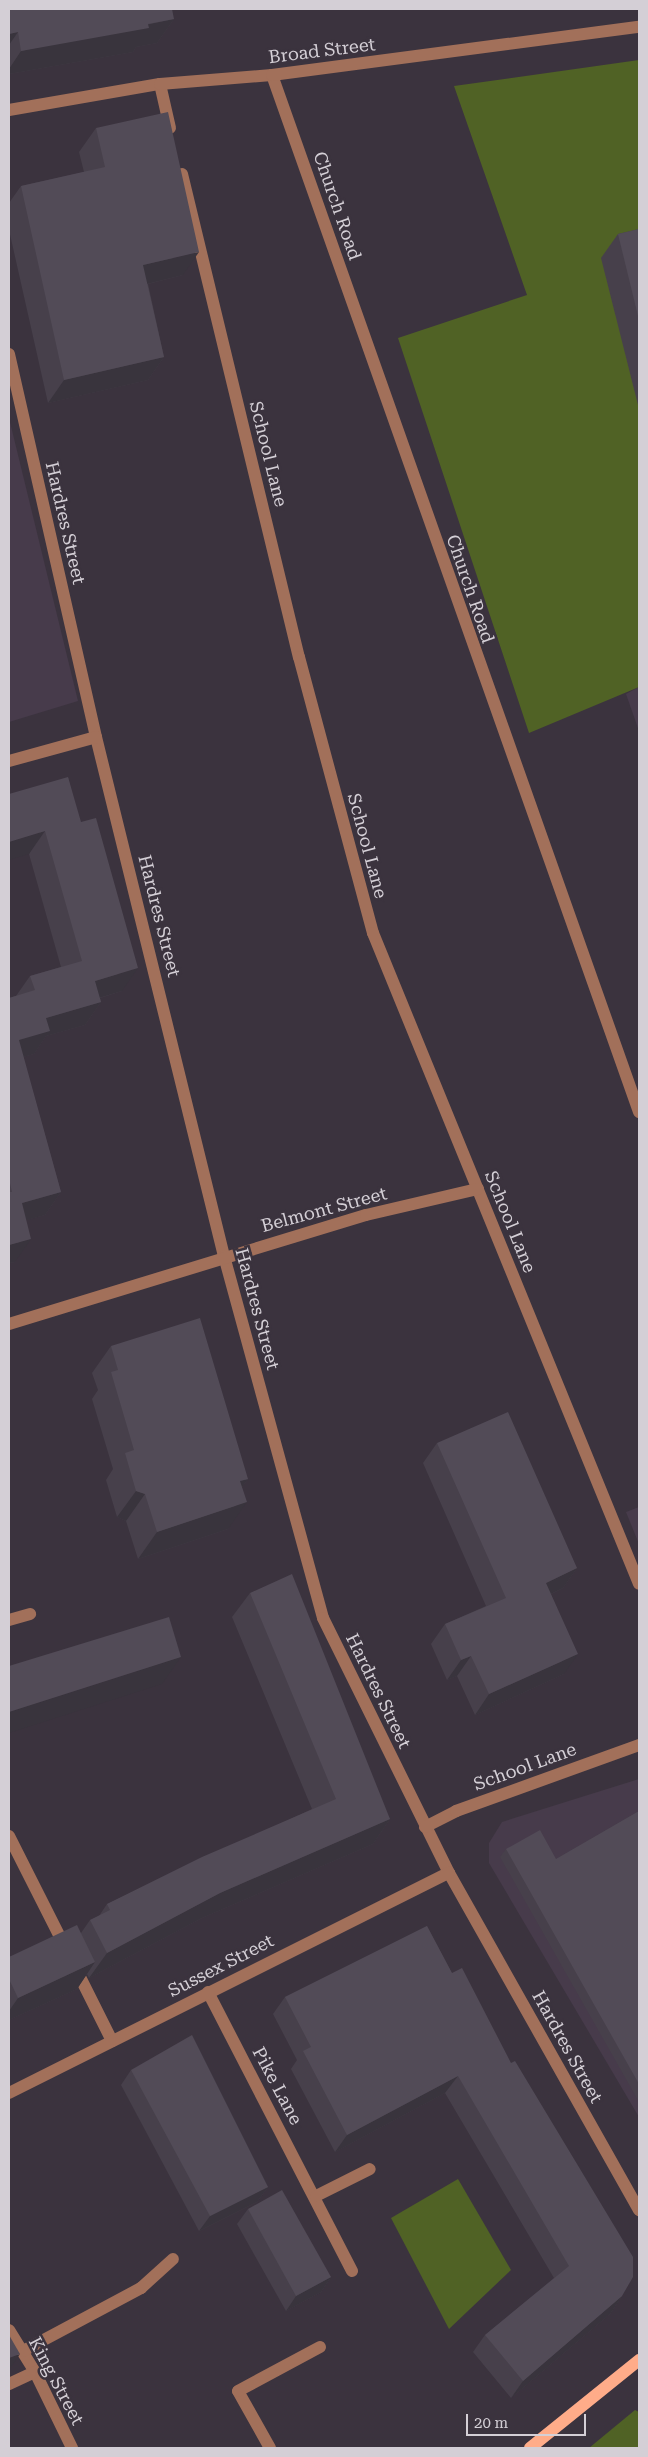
<!DOCTYPE html>
<style>
body{margin:0}
#map{position:relative;width:648px;height:2457px;overflow:hidden;background:#3b333e;font-family:"Roboto Serif",serif}
div>[style]{position:absolute}
[style*='--x']{left:calc(var(--x)*1px);top:calc(var(--y)*1px);width:calc(var(--w)*1px);rotate:calc(var(--a)*1deg)}
.built>*{inset:0;background:#473b4b}
.green>*{inset:0;background:#506225}
.minor>*{height:12px;margin:-6px;padding:0 6px;transform-origin:6px;border-radius:6px;background:#a2705a}
.major>*{height:12px;margin:-6px;padding:0 6px;transform-origin:6px;border-radius:6px;background:#ffac89}
.wall>*{inset:0;background:#47404b}
.shaded-wall>*{inset:0;background:#39343d}
.building>*{inset:0;background:#524b57}
span{translate:-50% -50%;white-space:nowrap;text-align:center;line-height:1.15;-webkit-text-stroke:5px #3b333e;paint-order:stroke}
.street-label{font-size:18px;color:#d4cfd6}
.frame{position:absolute;inset:0;border:10px solid #d4cfd6;pointer-events:none}
.scale{position:absolute;left:466px;top:2414px;width:120px;height:22px;box-sizing:border-box;border:2px solid #d4cfd6;border-top:0;padding-left:6px;font-size:15px;line-height:18px;white-space:nowrap;color:#d4cfd6;-webkit-text-stroke:4px #3b333e;paint-order:stroke}
</style>
<div id="map">
<div class="built">
<i style="clip-path:polygon(9px 418px,78px 701px,9px 722px)"></i>
<i style="clip-path:polygon(639px 687px,639px 731px,626px 694px)"></i>
<i style="clip-path:polygon(639px 1507px,639px 1544px,626px 1512px)"></i>
<i style="clip-path:polygon(639px 1779px,639px 2117px,489px 1863px,489px 1843px,502px 1822px)"></i>
</div>
<div class="green">
<i style="clip-path:polygon(639px 60px,639px 687px,529px 733px,398px 338px,527px 295px,454px 86px)"></i>
<i style="clip-path:polygon(458px 2179px,511px 2270px,449px 2329px,391px 2218px)"></i>
<i style="clip-path:polygon(635px 2410px,639px 2412px,639px 2448px,589px 2448px)"></i>
</div>
<div class="minor">
<i style="--x:272;--y:75;--w:1100;--a:70.51"></i>
<i style="--x:160;--y:84;--w:45;--a:77.2"></i>
<i style="--x:9;--y:110;--w:153;--a:-9.8"></i>
<i style="--x:160;--y:84;--w:112;--a:-4.6"></i>
<i style="--x:272;--y:75;--w:370;--a:-7.5"></i>
<i style="--x:182;--y:174;--w:497;--a:76.4"></i>
<i style="--x:299;--y:657;--w:286;--a:75"></i>
<i style="--x:373;--y:933;--w:703;--a:67.77"></i>
<i style="--x:9;--y:354;--w:393;--a:77.2"></i>
<i style="--x:96;--y:737;--w:535;--a:76.15"></i>
<i style="--x:224;--y:1256;--w:375;--a:74.7"></i>
<i style="--x:323;--y:1618;--w:284;--a:63.7"></i>
<i style="--x:449;--y:1873;--w:387;--a:60.6"></i>
<i style="--x:9;--y:761;--w:90;--a:-15.4"></i>
<i style="--x:9;--y:1324;--w:373;--a:-17"></i>
<i style="--x:366;--y:1215;--w:115;--a:-13.1"></i>
<i style="--x:9;--y:1620;--w:22;--a:-16"></i>
<i style="--x:425;--y:1827;--w:35;--a:-27"></i>
<i style="--x:456;--y:1811;--w:195;--a:-19.8"></i>
<i style="--x:9;--y:1836;--w:127;--a:63.2"></i>
<i style="--x:75;--y:1967;--w:83;--a:63.4"></i>
<i style="--x:208;--y:1992;--w:314;--a:62.7"></i>
<i style="--x:9;--y:2093;--w:492;--a:-26.6"></i>
<i style="--x:316;--y:2196;--w:60;--a:-26.6"></i>
<i style="--x:9;--y:2330;--w:49;--a:58.2"></i>
<i style="--x:35;--y:2372;--w:85;--a:64"></i>
<i style="--x:23;--y:2351;--w:134;--a:-28.1"></i>
<i style="--x:141;--y:2288;--w:43;--a:-42.2"></i>
<i style="--x:9;--y:2384;--w:29;--a:-25"></i>
<i style="--x:270;--y:2448;--w:65;--a:-119.3"></i>
<i style="--x:238;--y:2391;--w:93;--a:-28.2"></i>
</div>
<div class="major">
<i style="--x:530;--y:2448;--w:140;--a:-38.9"></i>
</div>
<div class="wall">
<i style="clip-path:polygon(9px 9px,174px 19px,157px 43px,136px 47px,133px 52px,9px 74px)"></i>
<i style="clip-path:polygon(96px 128px,183px 275px,148px 284px,164px 357px,148px 380px,48px 403px,9px 230px,9px 203px,21px 186px,84px 172px,79px 152px)"></i>
<i style="clip-path:polygon(639px 229px,639px 409px,601px 258px,618px 234px)"></i>
<i style="clip-path:polygon(68px 777px,122px 991px,100px 998px,101px 1002px,85px 1025px,46px 1036px,34px 1054px,23px 1057px,61px 1192px,45px 1215px,26px 1220px,15px 1262px,9px 1263px,9px 998px,16px 996px,30px 976px,61px 967px,29px 854px)"></i>
<i style="clip-path:polygon(111px 1346px,248px 1479px,242px 1487px,228px 1529px,138px 1559px,126px 1521px,117px 1517px,106px 1480px,113px 1469px,92px 1399px,98px 1390px,92px 1373px)"></i>
<i style="clip-path:polygon(437px 1443px,577px 1568px,563px 1588px,551px 1594px,564px 1674px,475px 1715px,457px 1676px,447px 1680px,431px 1644px,445px 1624px,486px 1606px,423px 1463px)"></i>
<i style="clip-path:polygon(250px 1593px,390px 1819px,373px 1844px,202px 1918px,89px 1978px,87px 1974px,77px 1989px,9px 2020px,9px 1957px,81px 1933px,90px 1920px,99px 1916px,107px 1904px,312px 1809px,232px 1617px)"></i>
<i style="clip-path:polygon(639px 1811px,639px 2102px,500px 1857px,506px 1849px,556px 1859px)"></i>
<i style="clip-path:polygon(427px 1926px,622px 2296px,610px 2314px,511px 2398px,473px 2352px,485px 2335px,554px 2278px,445px 2093px,335px 2152px,291px 2069px,297px 2060px,273px 2014px,285px 1997px)"></i>
<i style="clip-path:polygon(131px 2070px,268px 2187px,257px 2202px,199px 2231px,121px 2085px)"></i>
<i style="clip-path:polygon(248px 2209px,331px 2277px,321px 2292px,286px 2311px,237px 2224px)"></i>
</div>
<div class="shaded-wall">
<i style="clip-path:polygon(174px 19px,157px 43px,136px 47px,133px 52px,9px 74px,9px 69px,21px 51px)"></i>
<i style="clip-path:polygon(18px 32px,9px 45px,9px 34px)"></i>
<i style="clip-path:polygon(199px 252px,183px 275px,127px 289px,143px 265px)"></i>
<i style="clip-path:polygon(164px 357px,148px 380px,48px 403px,64px 380px)"></i>
<i style="clip-path:polygon(45px 831px,29px 854px,9px 860px,9px 842px)"></i>
<i style="clip-path:polygon(138px 968px,122px 991px,79px 1004px,95px 981px)"></i>
<i style="clip-path:polygon(101px 1002px,85px 1025px,46px 1036px,34px 1054px,9px 1061px,19px 1040px,46px 1018px)"></i>
<i style="clip-path:polygon(61px 1192px,45px 1215px,9px 1225px,22px 1203px)"></i>
<i style="clip-path:polygon(31px 1239px,15px 1262px,9px 1263px,9px 1245px)"></i>
<i style="clip-path:polygon(248px 1479px,229px 1505px,240px 1481px)"></i>
<i style="clip-path:polygon(136px 1491px,145px 1494px,126px 1521px,117px 1517px)"></i>
<i style="clip-path:polygon(247px 1502px,228px 1529px,138px 1559px,157px 1532px)"></i>
<i style="clip-path:polygon(577px 1568px,563px 1588px,532px 1603px,546px 1583px)"></i>
<i style="clip-path:polygon(578px 1654px,564px 1674px,475px 1715px,489px 1694px)"></i>
<i style="clip-path:polygon(471px 1656px,457px 1676px,447px 1680px,461px 1660px)"></i>
<i style="clip-path:polygon(181px 1657px,162px 1684px,9px 1733px,9px 1712px)"></i>
<i style="clip-path:polygon(390px 1819px,373px 1844px,202px 1918px,89px 1978px,107px 1953px,220px 1893px)"></i>
<i style="clip-path:polygon(95px 1962px,77px 1989px,9px 2020px,9px 2011px,18px 1998px)"></i>
<i style="clip-path:polygon(458px 2076px,445px 2093px,335px 2152px,347px 2135px)"></i>
<i style="clip-path:polygon(268px 2187px,257px 2202px,199px 2231px,210px 2216px)"></i>
<i style="clip-path:polygon(331px 2277px,321px 2292px,286px 2311px,296px 2296px)"></i>
<i style="clip-path:polygon(622px 2296px,610px 2314px,511px 2398px,523px 2381px)"></i>
<i style="clip-path:polygon(20px 2354px,9px 2370px,9px 2358px)"></i>
</div>
<div class="building">
<i style="clip-path:polygon(9px 9px,172px 9px,174px 19px,148px 24px,149px 28px,21px 51px,18px 32px,9px 34px)"></i>
<i style="clip-path:polygon(168px 112px,199px 252px,143px 265px,164px 357px,64px 380px,21px 186px,105px 167px,96px 128px)"></i>
<i style="clip-path:polygon(639px 229px,639px 320px,618px 234px)"></i>
<i style="clip-path:polygon(68px 777px,81px 822px,96px 818px,138px 968px,95px 981px,101px 1002px,46px 1018px,50px 1031px,19px 1040px,61px 1192px,22px 1203px,31px 1239px,9px 1245px,9px 1192px,12px 1192px,9px 1179px,9px 998px,35px 990px,30px 976px,82px 961px,45px 831px,9px 842px,9px 794px)"></i>
<i style="clip-path:polygon(200px 1318px,248px 1479px,240px 1481px,247px 1502px,157px 1532px,145px 1494px,136px 1491px,125px 1453px,134px 1450px,111px 1372px,118px 1370px,111px 1346px)"></i>
<i style="clip-path:polygon(508px 1412px,577px 1568px,546px 1583px,578px 1654px,489px 1694px,471px 1656px,461px 1660px,445px 1624px,506px 1598px,437px 1443px)"></i>
<i style="clip-path:polygon(292px 1574px,390px 1819px,220px 1893px,107px 1953px,90px 1920px,110px 1910px,107px 1904px,202px 1857px,336px 1799px,250px 1593px)"></i>
<i style="clip-path:polygon(169px 1617px,181px 1657px,9px 1712px,9px 1666px)"></i>
<i style="clip-path:polygon(639px 1811px,639px 2084px,506px 1849px,540px 1830px,556px 1859px)"></i>
<i style="clip-path:polygon(77px 1925px,95px 1962px,18px 1998px,9px 1979px,9px 1957px)"></i>
<i style="clip-path:polygon(427px 1926px,452px 1973px,462px 1968px,511px 2063px,515px 2061px,633px 2257px,633px 2277px,622px 2296px,523px 2381px,485px 2335px,569px 2266px,458px 2076px,347px 2135px,303px 2051px,311px 2047px,285px 1997px)"></i>
<i style="clip-path:polygon(192px 2035px,268px 2187px,210px 2216px,131px 2070px)"></i>
<i style="clip-path:polygon(282px 2190px,331px 2277px,296px 2296px,248px 2209px)"></i>
<i style="clip-path:polygon(9px 2335px,20px 2354px,9px 2358px)"></i>
</div>
<div class="street-label">
<span style="left:322px;top:51px;rotate:-7deg">Broad Street</span>
<span style="left:337px;top:206px;rotate:71deg">Church Road</span>
<span style="left:268px;top:454px;rotate:76deg">School Lane</span>
<span style="left:65px;top:523px;rotate:77deg">Hardres Street</span>
<span style="left:470px;top:589px;rotate:71deg">Church Road</span>
<span style="left:367px;top:846px;rotate:75deg">School Lane</span>
<span style="left:159px;top:916px;rotate:76deg">Hardres Street</span>
<span style="left:324px;top:1210px;rotate:-15deg">Belmont Street</span>
<span style="left:510px;top:1222px;rotate:68deg">School Lane</span>
<span style="left:257px;top:1309px;rotate:75deg">Hardres Street</span>
<span style="left:378px;top:1691px;rotate:64deg">Hardres Street</span>
<span style="left:525px;top:1767px;rotate:-20deg">School Lane</span>
<span style="left:221px;top:1966px;rotate:-27deg">Sussex Street</span>
<span style="left:567px;top:2047px;rotate:61deg">Hardres Street</span>
<span style="left:277px;top:2086px;rotate:62deg">Pike Lane</span>
<span style="left:56px;top:2381px;rotate:62deg">King Street</span>
</div>
<div class="frame"></div>
<div class="scale">20 m</div>
</div>
